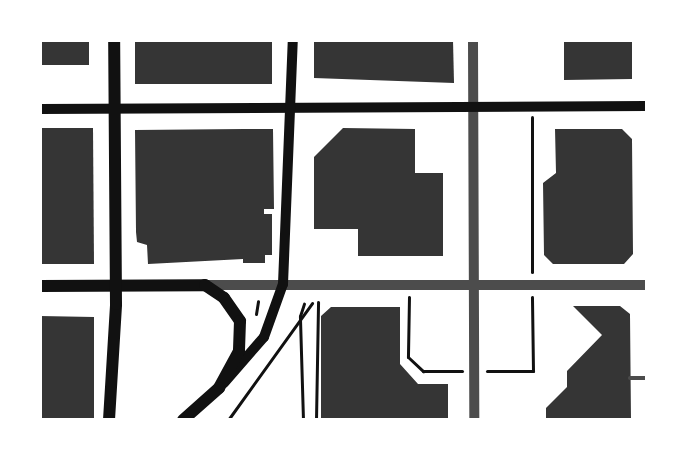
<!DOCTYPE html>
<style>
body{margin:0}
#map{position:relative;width:687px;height:460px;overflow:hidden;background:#fff;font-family:Arial,sans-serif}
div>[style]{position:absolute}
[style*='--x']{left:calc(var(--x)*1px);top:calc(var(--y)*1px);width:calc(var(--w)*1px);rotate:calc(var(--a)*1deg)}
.building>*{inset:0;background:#353535}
.path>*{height:3px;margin:-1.5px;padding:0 1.5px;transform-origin:1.5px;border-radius:1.5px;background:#111}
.service>*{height:4px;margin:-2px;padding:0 2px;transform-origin:2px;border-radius:2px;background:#4c4c4c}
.tertiary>*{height:10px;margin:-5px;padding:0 5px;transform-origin:5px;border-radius:5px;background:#4c4c4c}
.secondary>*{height:10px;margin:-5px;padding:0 5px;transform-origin:5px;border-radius:5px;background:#111}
.primary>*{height:12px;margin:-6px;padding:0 6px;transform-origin:6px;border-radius:6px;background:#111}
span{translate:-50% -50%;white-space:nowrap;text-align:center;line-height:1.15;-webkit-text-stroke:4.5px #fff;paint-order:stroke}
.frame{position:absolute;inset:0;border:42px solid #fff;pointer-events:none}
</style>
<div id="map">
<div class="building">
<i style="clip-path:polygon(40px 40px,89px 40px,89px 65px,40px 65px)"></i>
<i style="clip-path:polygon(135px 40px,272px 40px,272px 84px,135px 84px)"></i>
<i style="clip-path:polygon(314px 40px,453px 40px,454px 83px,314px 78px)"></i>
<i style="clip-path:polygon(564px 40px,632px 40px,632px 79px,564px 80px)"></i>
<i style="clip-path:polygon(40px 128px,93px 128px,94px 264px,40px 264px)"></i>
<i style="clip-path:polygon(343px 128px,415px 129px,415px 173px,443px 173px,443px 256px,358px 256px,358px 229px,314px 229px,314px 157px)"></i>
<i style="clip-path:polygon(244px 129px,273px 129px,274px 209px,264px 209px,264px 214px,272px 214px,272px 255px,265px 255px,265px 263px,243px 263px,243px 259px,148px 264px,147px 245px,137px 242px,136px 232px,135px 130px)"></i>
<i style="clip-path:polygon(555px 129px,622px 129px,632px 139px,633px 254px,624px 264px,553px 264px,544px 255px,543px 183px,556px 173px)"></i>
<i style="clip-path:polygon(573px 306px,620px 306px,630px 314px,631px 420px,546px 419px,546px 408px,567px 387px,567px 371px,602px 335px)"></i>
<i style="clip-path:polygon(331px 307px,400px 307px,400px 364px,418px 384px,448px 384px,448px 420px,321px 420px,321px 316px)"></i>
<i style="clip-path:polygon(40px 316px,94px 317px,94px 420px,40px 420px)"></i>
</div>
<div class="path">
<i style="--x:532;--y:117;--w:155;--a:90"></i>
<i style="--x:409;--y:297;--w:60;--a:91"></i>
<i style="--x:408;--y:357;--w:21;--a:43"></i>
<i style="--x:423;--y:371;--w:39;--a:0"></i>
<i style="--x:256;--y:314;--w:13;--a:-81"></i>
<i style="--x:487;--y:371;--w:46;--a:0"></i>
<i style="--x:533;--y:371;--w:74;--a:-90.8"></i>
<i style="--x:228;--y:420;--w:144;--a:-54.3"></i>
<i style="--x:303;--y:420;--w:104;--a:-91.7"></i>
<i style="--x:300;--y:316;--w:13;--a:-72"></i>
<i style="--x:316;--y:420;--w:118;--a:-89"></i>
</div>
<div class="service">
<i style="--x:630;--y:378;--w:16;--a:0"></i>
</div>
<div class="tertiary">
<i style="--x:473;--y:40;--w:380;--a:89.8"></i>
<i style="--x:205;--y:285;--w:441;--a:0"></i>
</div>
<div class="secondary">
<i style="--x:40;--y:109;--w:606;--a:-0.28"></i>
<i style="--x:224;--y:383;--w:61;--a:-49"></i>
<i style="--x:264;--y:337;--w:56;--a:-70.3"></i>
<i style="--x:283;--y:284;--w:244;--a:-87.7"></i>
</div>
<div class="primary">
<i style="--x:40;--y:286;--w:165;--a:-0.3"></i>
<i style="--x:205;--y:285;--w:23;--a:34"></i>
<i style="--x:224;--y:298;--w:28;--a:55"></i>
<i style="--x:240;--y:321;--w:30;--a:92"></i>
<i style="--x:239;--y:351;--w:42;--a:118.4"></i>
<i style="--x:219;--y:388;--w:48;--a:138.4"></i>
<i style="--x:109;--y:420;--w:116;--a:-86.5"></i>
<i style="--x:116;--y:304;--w:264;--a:-90.4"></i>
</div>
<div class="frame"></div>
</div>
